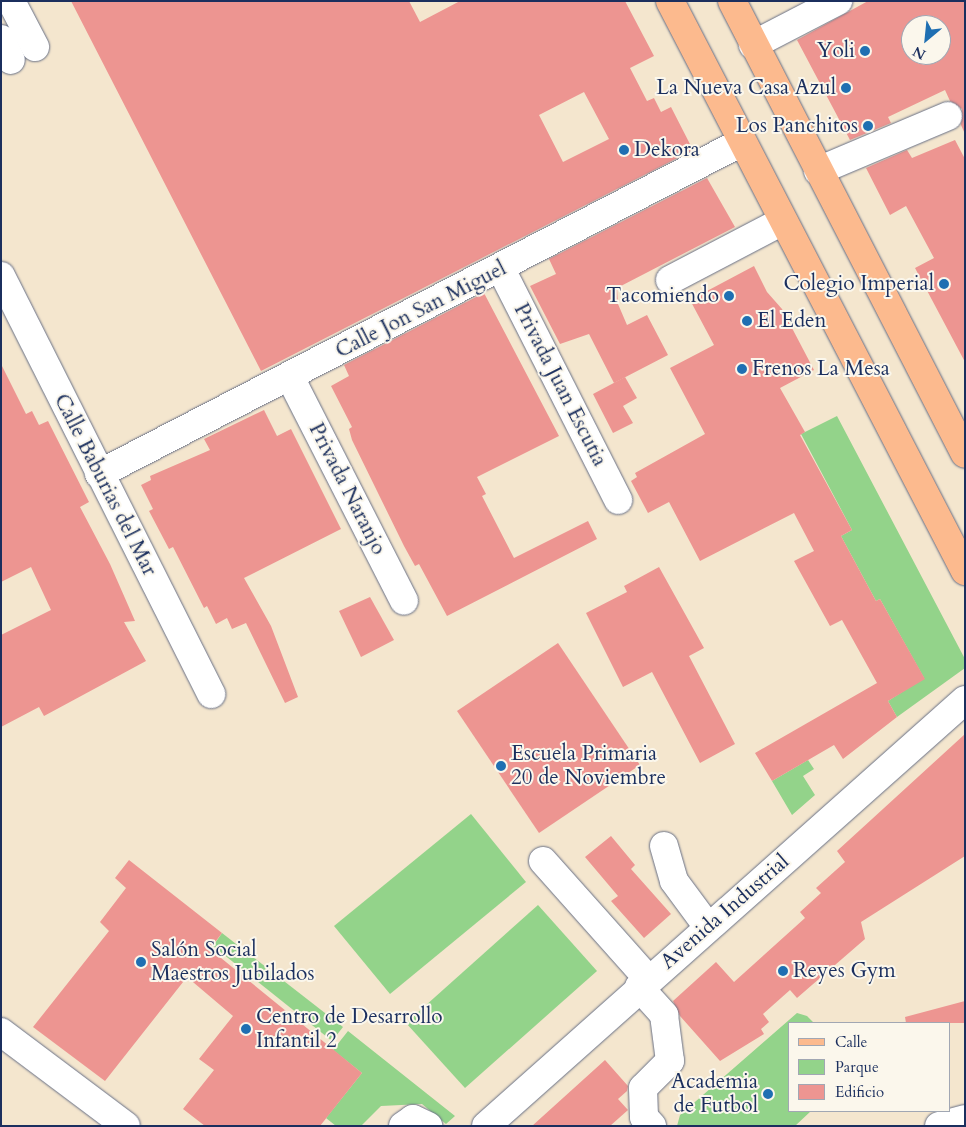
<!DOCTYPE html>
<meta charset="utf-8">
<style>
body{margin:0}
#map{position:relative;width:966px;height:1127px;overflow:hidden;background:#f4e6ce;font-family:Cardo,serif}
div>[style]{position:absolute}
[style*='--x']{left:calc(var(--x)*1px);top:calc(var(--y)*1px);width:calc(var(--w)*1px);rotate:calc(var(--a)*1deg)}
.green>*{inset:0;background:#93d38a}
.building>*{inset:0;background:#ed9591}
.roads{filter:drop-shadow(0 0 1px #676f85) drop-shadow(0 0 1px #676f85)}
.minor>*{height:28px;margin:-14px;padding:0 14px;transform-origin:14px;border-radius:14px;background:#fff}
.major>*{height:28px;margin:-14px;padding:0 14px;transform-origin:14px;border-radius:14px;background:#fcba8e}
.dots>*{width:14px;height:14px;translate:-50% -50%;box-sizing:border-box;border:2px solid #fbf7ec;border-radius:50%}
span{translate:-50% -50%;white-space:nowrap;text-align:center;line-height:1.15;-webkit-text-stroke:4px #fbf7ec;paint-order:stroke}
.poi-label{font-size:21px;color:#1b2f5e}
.right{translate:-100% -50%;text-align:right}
.left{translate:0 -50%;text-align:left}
.street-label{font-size:21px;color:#1b2f5e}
.frame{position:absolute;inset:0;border:2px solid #1b2f5e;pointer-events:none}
.legend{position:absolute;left:788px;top:1022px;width:162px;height:90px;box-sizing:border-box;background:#fbf7ec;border:1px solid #a1a7b3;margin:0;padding:6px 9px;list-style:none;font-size:15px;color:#1b2f5e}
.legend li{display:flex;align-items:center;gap:10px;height:25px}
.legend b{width:25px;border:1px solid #a1a7b3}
.north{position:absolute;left:901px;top:15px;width:50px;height:50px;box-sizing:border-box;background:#fbf7ec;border:1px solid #a1a7b3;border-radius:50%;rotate:208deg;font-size:14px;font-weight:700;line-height:20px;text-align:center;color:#1b2f5e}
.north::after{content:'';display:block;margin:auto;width:18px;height:22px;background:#1f6fb2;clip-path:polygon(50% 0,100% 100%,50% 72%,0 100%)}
</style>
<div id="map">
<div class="green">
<i style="clip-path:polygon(837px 416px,965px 659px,965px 668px,897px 717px,888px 701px,924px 678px,880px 599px,876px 601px,841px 536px,852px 530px,801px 434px)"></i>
<i style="clip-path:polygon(808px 760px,814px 769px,803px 776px,815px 795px,792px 815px,772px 781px)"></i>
<i style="clip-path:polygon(471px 814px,526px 882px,390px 994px,334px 926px)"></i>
<i style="clip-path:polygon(538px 905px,597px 971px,465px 1088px,406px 1023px)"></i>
<i style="clip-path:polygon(222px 933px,343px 1027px,332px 1041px,213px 946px)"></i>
<i style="clip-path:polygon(797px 1013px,807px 1016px,814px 1023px,790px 1023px,790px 1111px,811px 1111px,795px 1126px,677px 1126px,680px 1115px)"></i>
<i style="clip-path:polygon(348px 1031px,455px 1116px,446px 1124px,422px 1104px,381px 1106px,361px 1126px,336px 1126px,326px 1118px,362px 1073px,333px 1050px)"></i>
</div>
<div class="building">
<i style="clip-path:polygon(evenodd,71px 1px,409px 1px,420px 22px,460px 1px,625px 1px,654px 56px,630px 68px,647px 101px,654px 98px,661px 112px,671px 107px,693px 150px,261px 371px,71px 1px,584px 92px,609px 139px,563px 162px,539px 115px,584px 92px)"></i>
<i style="clip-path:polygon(evenodd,868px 1px,965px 1px,965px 134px,961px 125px,962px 109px,950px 101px,945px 90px,888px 117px,891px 123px,850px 140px,797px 40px,868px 1px,911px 25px,941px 25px,941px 55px,911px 55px,911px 25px)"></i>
<i style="clip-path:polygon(955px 140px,965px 159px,965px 362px,915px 268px,934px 258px,906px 206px,890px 215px,866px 168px,907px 150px,912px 158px)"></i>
<i style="clip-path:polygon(707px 178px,735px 227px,617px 288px,618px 304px,627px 325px,647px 315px,668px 355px,614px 383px,589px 334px,560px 344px,530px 286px,556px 274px,549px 259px)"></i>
<i style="clip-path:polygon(754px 266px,767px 292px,782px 309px,814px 370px,780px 388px,805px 432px,800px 435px,852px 530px,841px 536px,876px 601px,880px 599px,925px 679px,888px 701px,897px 717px,843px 759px,834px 745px,772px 781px,755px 753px,877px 683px,842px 620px,830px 626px,794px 561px,814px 551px,794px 513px,700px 561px,669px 502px,648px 513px,631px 481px,637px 477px,635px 473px,705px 434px,670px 368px,714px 345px,690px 300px)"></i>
<i style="clip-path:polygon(484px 293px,559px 436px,477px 477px,486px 494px,482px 496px,514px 558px,588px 521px,597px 539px,447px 616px,419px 564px,415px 566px,404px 546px,352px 440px,349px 429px,352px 427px,331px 386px,349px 376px,344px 365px)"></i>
<i style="clip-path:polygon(1px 364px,26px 414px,32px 411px,39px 425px,48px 421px,89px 502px,80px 507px,110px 564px,135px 621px,124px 622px,146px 661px,44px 716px,39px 707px,1px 727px,1px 635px,51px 610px,31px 567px,1px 582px)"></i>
<i style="clip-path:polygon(625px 377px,637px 398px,623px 406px,633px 423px,613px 433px,593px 394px)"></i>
<i style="clip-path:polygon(264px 410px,277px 436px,291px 429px,341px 529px,244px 578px,271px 626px,298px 697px,285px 703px,246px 623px,232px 629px,227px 618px,216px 624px,207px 606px,204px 608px,173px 547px,169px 549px,149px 511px,153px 509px,141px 485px,151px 480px,150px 476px,210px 450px,204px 439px)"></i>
<i style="clip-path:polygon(659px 567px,704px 648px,689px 656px,735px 744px,700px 763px,652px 672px,623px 687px,586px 613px,627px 592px,624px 586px)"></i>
<i style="clip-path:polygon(370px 597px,394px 640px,361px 657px,339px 611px)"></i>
<i style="clip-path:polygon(558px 643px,640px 765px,539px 833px,457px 711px)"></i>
<i style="clip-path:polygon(965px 734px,965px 856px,861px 922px,865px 939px,797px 998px,790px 990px,763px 1014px,769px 1022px,761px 1029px,764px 1034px,720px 1061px,680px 1016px,673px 1001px,716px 962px,734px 982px,805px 918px,800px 912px,821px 893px,816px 888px,845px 862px,837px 851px)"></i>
<i style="clip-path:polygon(611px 836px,635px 865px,631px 869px,671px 914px,644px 938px,611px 901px,618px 896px,585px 857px)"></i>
<i style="clip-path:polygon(129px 860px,222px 933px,210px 949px,362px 1073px,320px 1126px,205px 1126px,183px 1109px,214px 1070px,199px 1059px,233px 1016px,187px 977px,105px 1081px,33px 1027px,109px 931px,100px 922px,126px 888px,115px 878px)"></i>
<i style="clip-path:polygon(965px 1001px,965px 1023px,906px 1023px,905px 1017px)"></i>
<i style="clip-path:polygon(605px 1060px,628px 1086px,627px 1091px,618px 1099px,628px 1110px,610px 1126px,532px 1126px)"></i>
</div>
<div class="roads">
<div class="minor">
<i style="--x:11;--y:1;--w:52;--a:62.4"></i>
<i style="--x:1;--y:39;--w:23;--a:65"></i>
<i style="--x:753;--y:45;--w:96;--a:-27.4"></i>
<i style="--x:818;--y:171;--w:141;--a:-22.9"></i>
<i style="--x:501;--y:269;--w:259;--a:63.1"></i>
<i style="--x:1;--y:276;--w:468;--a:63.3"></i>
<i style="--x:670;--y:280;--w:127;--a:-27.6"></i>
<i style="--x:290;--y:377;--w:251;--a:63"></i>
<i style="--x:99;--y:474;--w:724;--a:-27.31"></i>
<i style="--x:664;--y:846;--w:36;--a:74"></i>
<i style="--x:674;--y:881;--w:57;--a:53.5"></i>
<i style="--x:543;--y:861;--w:158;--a:48.3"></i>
<i style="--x:639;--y:987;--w:38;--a:48"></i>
<i style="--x:664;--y:1015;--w:46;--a:82.6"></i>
<i style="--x:670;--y:1061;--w:38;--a:135"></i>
<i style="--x:643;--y:1088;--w:29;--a:88"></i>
<i style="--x:644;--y:1117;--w:12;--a:48"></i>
<i style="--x:1;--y:1032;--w:156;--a:36.9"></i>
<i style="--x:403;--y:1126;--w:12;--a:-35"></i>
<i style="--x:413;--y:1119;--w:17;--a:25"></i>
<i style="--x:486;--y:1126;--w:641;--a:-41.65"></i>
<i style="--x:939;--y:1126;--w:27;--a:-15"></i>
</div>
<div class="major">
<i style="--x:670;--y:1;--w:642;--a:62.64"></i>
<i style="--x:732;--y:1;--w:509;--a:62.78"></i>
</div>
</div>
<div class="dots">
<i style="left:865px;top:51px;background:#1f6fb2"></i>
<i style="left:846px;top:88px;background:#1f6fb2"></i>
<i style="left:868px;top:126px;background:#1f6fb2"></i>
<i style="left:624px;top:150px;background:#1f6fb2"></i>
<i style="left:944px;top:284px;background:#1f6fb2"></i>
<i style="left:729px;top:296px;background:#1f6fb2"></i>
<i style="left:747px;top:321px;background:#1f6fb2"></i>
<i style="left:742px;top:369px;background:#1f6fb2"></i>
<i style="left:501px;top:766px;background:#1f6fb2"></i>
<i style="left:141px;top:962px;background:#1f6fb2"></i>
<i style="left:783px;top:971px;background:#1f6fb2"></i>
<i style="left:246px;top:1029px;background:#1f6fb2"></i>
<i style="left:768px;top:1094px;background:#1f6fb2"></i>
</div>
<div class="poi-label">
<span class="right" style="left:855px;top:51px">Yoli</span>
<span class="right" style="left:836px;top:88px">La Nueva Casa Azul</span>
<span class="right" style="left:858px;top:126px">Los Panchitos</span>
<span class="left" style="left:634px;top:150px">Dekora</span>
<span class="right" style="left:934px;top:284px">Colegio Imperial</span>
<span class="right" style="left:719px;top:296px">Tacomiendo</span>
<span class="left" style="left:757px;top:321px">El Eden</span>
<span class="left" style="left:752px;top:369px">Frenos La Mesa</span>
<span class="left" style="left:511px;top:766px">Escuela Primaria<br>20 de Noviembre</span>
<span class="left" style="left:151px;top:962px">Salón Social<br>Maestros Jubilados</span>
<span class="left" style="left:793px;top:971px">Reyes Gym</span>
<span class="left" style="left:256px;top:1029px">Centro de Desarrollo<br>Infantil 2</span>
<span class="right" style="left:758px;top:1094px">Academia<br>de Futbol</span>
</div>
<div class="street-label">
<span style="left:421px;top:310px;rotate:-27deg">Calle Jon San Miguel</span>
<span style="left:560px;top:385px;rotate:63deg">Privada Juan Escutia</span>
<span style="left:105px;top:485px;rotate:63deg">Calle Baburias del Mar</span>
<span style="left:347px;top:489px;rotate:63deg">Privada Naranjo</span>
<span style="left:725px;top:912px;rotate:-41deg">Avenida Industrial</span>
</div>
<div class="frame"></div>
<ul class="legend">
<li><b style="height:6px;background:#fcba8e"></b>Calle</li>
<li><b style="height:14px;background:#93d38a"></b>Parque</li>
<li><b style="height:14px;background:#ed9591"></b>Edificio</li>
</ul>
<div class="north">N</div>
</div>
